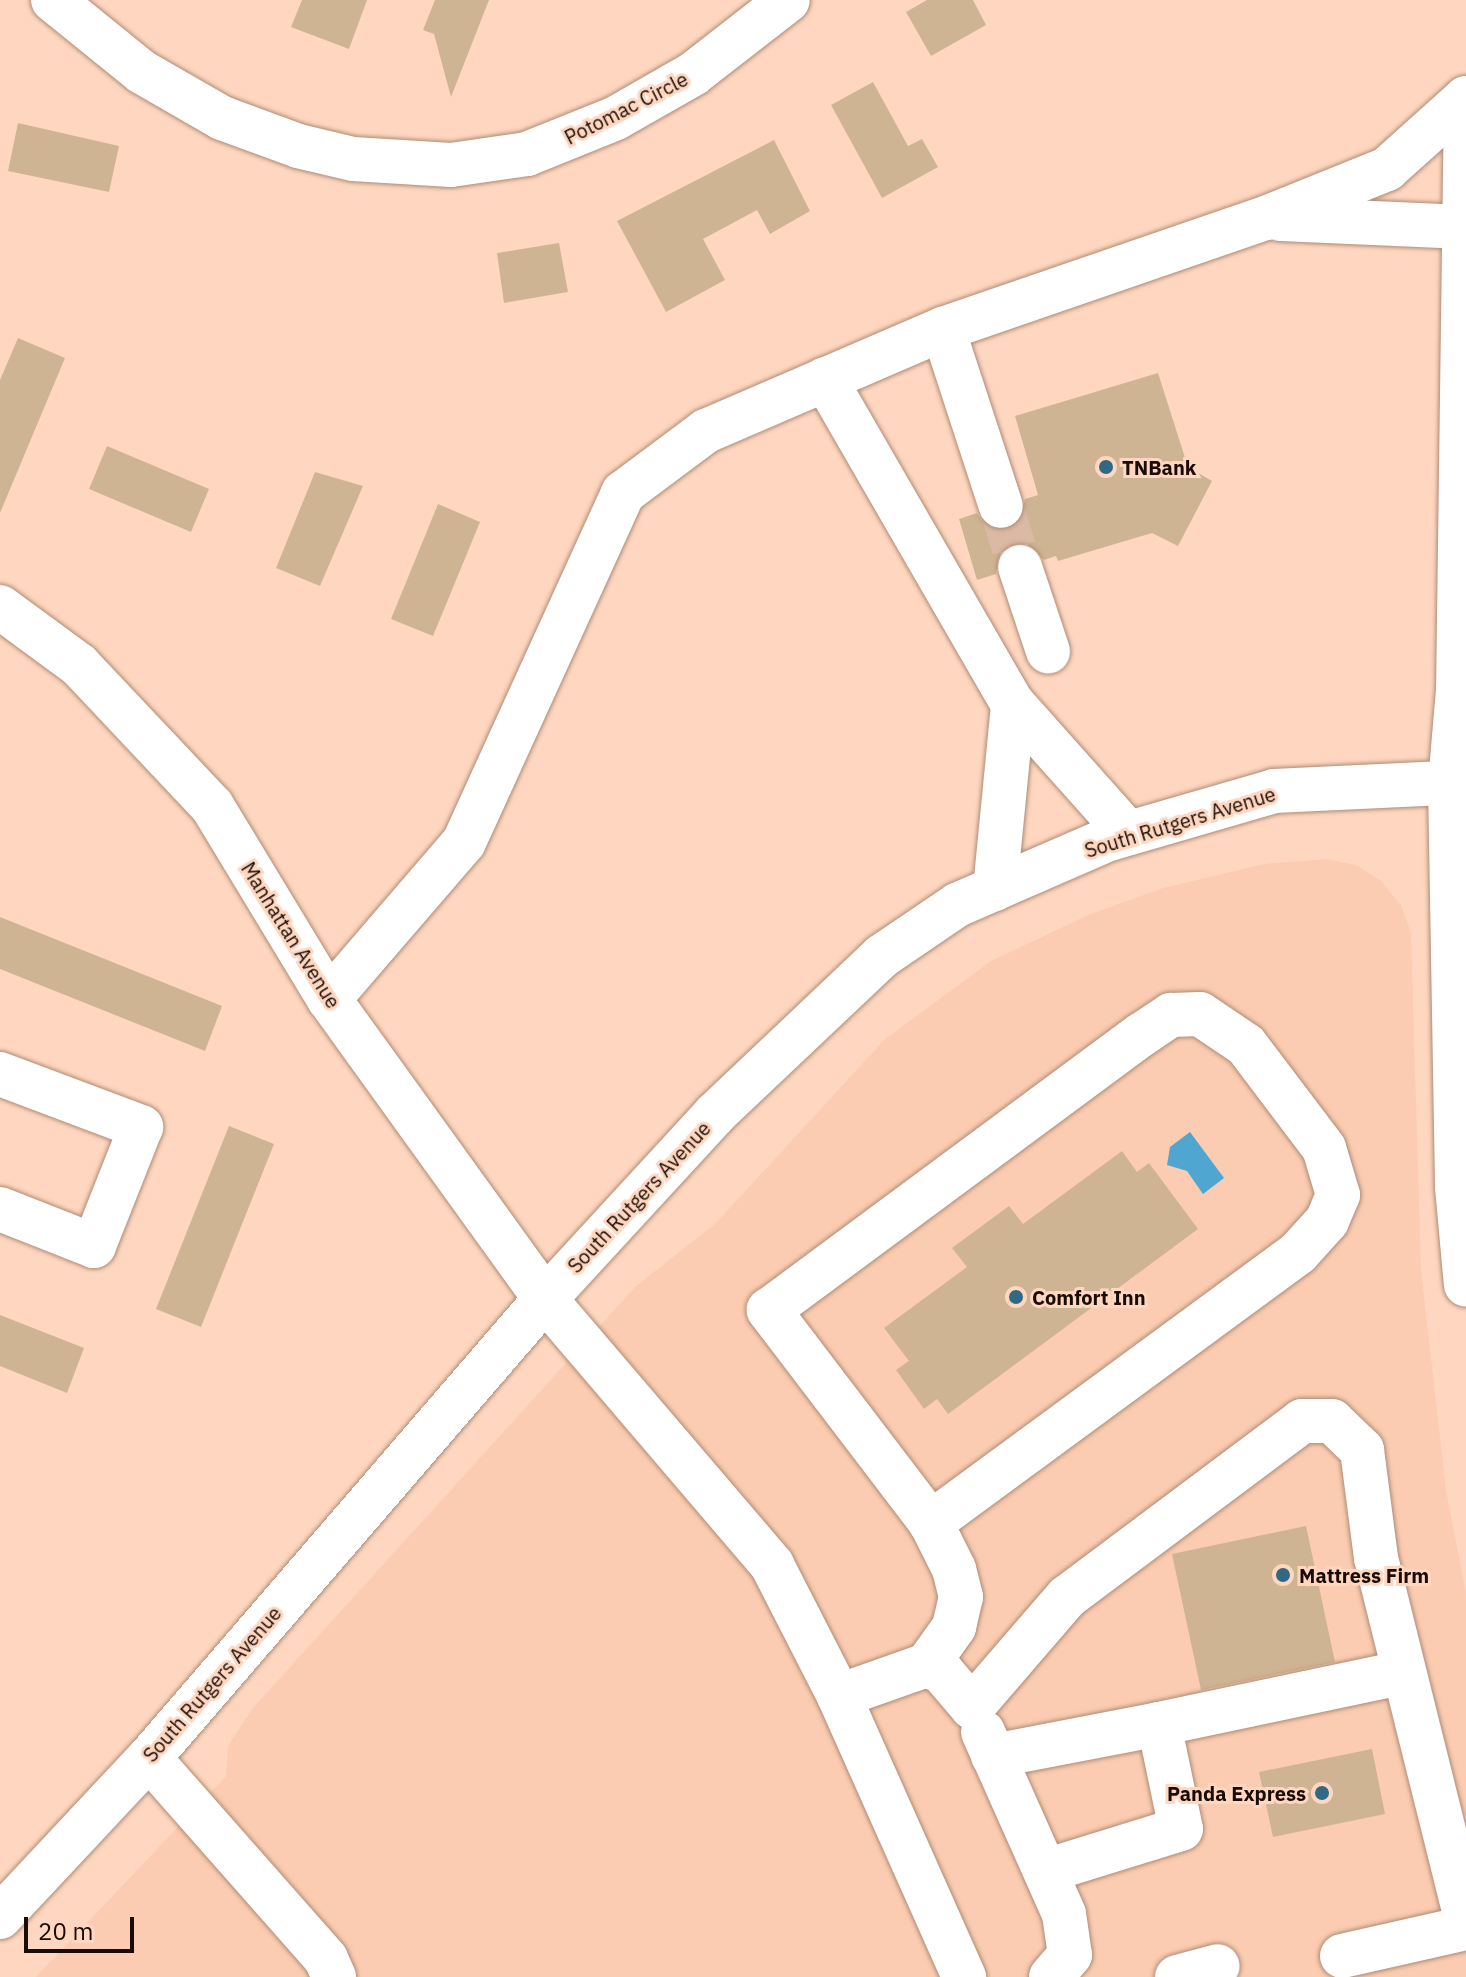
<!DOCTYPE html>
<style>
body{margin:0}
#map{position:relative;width:1466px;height:1977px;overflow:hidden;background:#ffd7c0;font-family:"IBM Plex Sans",sans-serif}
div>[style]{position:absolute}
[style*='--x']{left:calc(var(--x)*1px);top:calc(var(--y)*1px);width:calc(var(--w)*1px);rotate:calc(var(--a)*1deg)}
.built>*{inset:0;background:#fbccb1}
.water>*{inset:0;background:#4fa6d1}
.building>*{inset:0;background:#cfb493}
.minor-tunnel>*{height:44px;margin-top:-22px;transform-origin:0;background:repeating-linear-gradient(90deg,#dcb9a4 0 44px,transparent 0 66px)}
.roads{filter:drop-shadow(0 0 2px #af8b75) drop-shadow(0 0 2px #af8b75)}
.minor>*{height:44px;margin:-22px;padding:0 22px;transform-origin:22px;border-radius:22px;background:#fff}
.highway>*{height:44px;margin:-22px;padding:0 22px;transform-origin:22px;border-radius:22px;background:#fff}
.dots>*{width:22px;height:22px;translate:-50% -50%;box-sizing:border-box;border:4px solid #ffd7c0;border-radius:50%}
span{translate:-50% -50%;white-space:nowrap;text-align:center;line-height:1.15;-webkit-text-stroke:6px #ffd7c0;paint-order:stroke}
.street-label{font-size:20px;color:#190c05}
.poi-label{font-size:20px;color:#190c05;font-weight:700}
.left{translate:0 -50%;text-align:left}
.right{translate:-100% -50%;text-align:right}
.scale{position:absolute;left:24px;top:1917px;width:110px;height:36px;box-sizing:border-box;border:4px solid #190c05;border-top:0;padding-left:10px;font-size:24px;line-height:28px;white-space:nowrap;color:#190c05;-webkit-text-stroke:6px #ffd7c0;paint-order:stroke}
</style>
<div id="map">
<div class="built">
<i style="clip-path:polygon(1327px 859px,1356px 865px,1380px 880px,1401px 905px,1411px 933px,1421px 1270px,1446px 1490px,1466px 1593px,1466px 1977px,36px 1977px,226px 1776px,228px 1746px,252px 1709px,635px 1287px,716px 1223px,884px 1040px,991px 961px,1088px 915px,1163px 888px,1264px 864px)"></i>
</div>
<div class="water">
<i style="clip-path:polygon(1190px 1132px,1224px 1178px,1203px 1194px,1187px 1171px,1167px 1165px,1170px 1147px)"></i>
</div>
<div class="building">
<i style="clip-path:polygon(302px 0,367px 0,349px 49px,291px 27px)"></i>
<i style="clip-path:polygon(435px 0,489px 0,451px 97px,434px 34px,423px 30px)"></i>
<i style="clip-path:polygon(927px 0,973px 0,986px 25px,931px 56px,906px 12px)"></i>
<i style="clip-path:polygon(873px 82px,908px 146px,922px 139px,938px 167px,882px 198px,831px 105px)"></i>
<i style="clip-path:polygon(18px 123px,119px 146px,109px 192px,8px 171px)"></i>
<i style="clip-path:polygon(774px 140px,810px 211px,770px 234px,757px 210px,703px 239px,725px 280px,666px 312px,617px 221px)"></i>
<i style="clip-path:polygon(559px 243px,568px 292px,504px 303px,497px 253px)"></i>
<i style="clip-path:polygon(18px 338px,65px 358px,0 513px,0 380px)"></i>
<i style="clip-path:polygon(1158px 373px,1188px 467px,1212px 481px,1178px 546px,1152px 533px,1058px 561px,1056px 556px,1044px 560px,1026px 543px,1013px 543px,1001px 551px,996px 574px,977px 580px,959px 519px,977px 513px,985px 525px,1008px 530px,1020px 522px,1025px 499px,1038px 495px,1015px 416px)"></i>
<i style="clip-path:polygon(107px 446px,209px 489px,191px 532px,89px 489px)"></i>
<i style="clip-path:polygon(315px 472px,363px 486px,320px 586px,276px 568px)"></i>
<i style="clip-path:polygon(438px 504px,480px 522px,433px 636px,391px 619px)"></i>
<i style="clip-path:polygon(0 917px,222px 1006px,205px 1051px,0 969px)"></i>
<i style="clip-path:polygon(229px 1126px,274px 1144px,201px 1327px,156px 1309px)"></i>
<i style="clip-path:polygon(1122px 1151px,1137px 1172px,1149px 1163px,1198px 1229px,948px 1414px,937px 1399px,924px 1409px,896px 1370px,909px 1361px,884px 1328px,967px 1267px,952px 1248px,1009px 1206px,1023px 1224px)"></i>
<i style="clip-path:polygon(0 1315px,84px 1348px,67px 1393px,0 1366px)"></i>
<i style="clip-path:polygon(1306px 1526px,1335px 1662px,1201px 1690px,1172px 1554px)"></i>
<i style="clip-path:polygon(1372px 1749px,1385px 1814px,1273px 1837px,1259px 1772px)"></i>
</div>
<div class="minor-tunnel">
<i style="--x:1001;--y:506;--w:64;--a:72.7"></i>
</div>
<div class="roads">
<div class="minor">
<i style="--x:53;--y:0;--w:114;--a:39"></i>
<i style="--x:142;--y:72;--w:92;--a:29.9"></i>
<i style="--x:222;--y:118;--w:81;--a:20.2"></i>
<i style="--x:298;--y:146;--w:57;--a:13.3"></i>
<i style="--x:353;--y:159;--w:98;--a:3.5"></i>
<i style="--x:451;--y:165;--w:77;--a:-8.2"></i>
<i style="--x:527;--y:154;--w:96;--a:-22"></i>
<i style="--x:616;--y:118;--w:89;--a:-29.7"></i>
<i style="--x:693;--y:74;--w:120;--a:-37.9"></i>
<i style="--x:1280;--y:219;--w:186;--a:2.5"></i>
<i style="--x:943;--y:329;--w:186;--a:71.9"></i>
<i style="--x:825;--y:379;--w:375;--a:60"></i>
<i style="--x:1013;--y:704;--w:173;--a:48.3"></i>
<i style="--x:1020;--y:567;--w:89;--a:71.6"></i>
<i style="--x:0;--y:607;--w:98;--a:36.3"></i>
<i style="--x:79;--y:665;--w:194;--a:46.7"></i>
<i style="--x:212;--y:806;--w:226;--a:58.8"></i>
<i style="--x:329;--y:999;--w:370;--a:54.2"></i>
<i style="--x:545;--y:1299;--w:350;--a:49.5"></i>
<i style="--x:772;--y:1565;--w:147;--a:62.9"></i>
<i style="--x:839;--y:1696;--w:308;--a:66"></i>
<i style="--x:995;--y:889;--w:186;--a:-84.4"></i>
<i style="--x:329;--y:999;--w:207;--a:-49.3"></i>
<i style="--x:464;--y:842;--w:384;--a:-65.5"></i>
<i style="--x:623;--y:493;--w:104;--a:-36.8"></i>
<i style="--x:706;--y:431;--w:258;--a:-23.3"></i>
<i style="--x:943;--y:329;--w:342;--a:-19"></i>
<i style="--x:1266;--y:218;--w:131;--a:-22"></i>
<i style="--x:1387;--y:169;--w:106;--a:-41.9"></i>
<i style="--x:0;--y:1074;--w:151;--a:20.6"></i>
<i style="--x:141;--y:1127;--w:128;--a:111.6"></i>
<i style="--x:94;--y:1246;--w:101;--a:-158.5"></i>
<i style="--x:927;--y:1665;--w:47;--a:-54.6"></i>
<i style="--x:954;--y:1627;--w:31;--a:-77"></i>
<i style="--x:961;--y:1597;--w:29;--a:-104"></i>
<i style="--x:954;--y:1569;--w:51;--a:-116.6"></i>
<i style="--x:931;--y:1523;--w:268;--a:-127.3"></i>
<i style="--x:769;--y:1310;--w:463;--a:-36.5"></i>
<i style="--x:1141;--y:1035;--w:36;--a:-34"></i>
<i style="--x:1171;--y:1015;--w:29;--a:-2"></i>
<i style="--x:1200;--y:1014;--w:55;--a:34"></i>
<i style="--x:1246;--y:1045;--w:129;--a:52.9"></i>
<i style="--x:1324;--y:1148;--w:49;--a:73.4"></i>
<i style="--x:1338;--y:1195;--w:28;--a:113"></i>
<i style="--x:1327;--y:1221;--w:43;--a:132.2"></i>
<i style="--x:1298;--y:1253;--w:456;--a:143.7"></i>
<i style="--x:839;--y:1696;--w:93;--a:-19.4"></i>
<i style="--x:927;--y:1665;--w:17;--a:25"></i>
<i style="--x:942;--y:1672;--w:46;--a:49.4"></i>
<i style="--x:972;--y:1707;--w:145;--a:-49.2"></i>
<i style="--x:1067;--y:1597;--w:294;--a:-36.8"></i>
<i style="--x:1302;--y:1421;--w:30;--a:0"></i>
<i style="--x:1332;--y:1421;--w:42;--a:44"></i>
<i style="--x:1362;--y:1450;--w:109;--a:82.6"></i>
<i style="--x:1376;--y:1558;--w:372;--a:76"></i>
<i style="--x:1159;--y:1724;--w:248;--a:-11.9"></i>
<i style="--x:983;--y:1732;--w:199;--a:66"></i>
<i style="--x:1064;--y:1914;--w:41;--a:81.7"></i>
<i style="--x:1070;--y:1955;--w:29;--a:131"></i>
<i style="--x:993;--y:1756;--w:169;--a:-10.9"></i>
<i style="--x:1159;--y:1724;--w:107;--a:78.2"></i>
<i style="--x:1181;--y:1829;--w:142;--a:162.8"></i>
<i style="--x:149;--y:1758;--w:268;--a:48.6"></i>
<i style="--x:326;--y:1959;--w:20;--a:66"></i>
<i style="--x:0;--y:1917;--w:218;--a:-46.9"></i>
<i style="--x:149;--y:1758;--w:606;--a:-49.21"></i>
<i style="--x:545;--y:1299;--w:251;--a:-47.4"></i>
<i style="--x:715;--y:1114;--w:230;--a:-43.4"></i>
<i style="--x:882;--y:956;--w:91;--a:-34.2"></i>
<i style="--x:957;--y:905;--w:166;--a:-23.5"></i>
<i style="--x:1109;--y:839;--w:172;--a:-16.2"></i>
<i style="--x:1274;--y:791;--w:192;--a:-2.7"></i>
<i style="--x:1342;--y:1956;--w:127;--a:-12.7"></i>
<i style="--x:1177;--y:1977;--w:42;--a:-15"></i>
</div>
<div class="highway">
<i style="--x:1466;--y:98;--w:592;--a:90.77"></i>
<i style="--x:1458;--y:690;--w:93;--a:94.9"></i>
<i style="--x:1450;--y:783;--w:404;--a:89"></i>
<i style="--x:1457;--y:1187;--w:98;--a:84.8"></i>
</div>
</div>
<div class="dots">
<i style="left:1106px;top:467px;background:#316883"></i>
<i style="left:1016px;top:1297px;background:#316883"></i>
<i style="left:1283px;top:1575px;background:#316883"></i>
<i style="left:1322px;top:1793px;background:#316883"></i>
</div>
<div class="street-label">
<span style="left:626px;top:108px;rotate:-27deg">Potomac Circle</span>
<span style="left:1180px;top:822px;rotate:-17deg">South Rutgers Avenue</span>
<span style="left:291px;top:935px;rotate:58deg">Manhattan Avenue</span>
<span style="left:639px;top:1197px;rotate:-47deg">South Rutgers Avenue</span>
<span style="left:212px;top:1684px;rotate:-49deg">South Rutgers Avenue</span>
</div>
<div class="poi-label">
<span class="left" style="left:1122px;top:467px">TNBank</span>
<span class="left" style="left:1032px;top:1297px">Comfort Inn</span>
<span class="left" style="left:1299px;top:1575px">Mattress Firm</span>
<span class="right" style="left:1306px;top:1793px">Panda Express</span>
</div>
<div class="scale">20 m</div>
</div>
